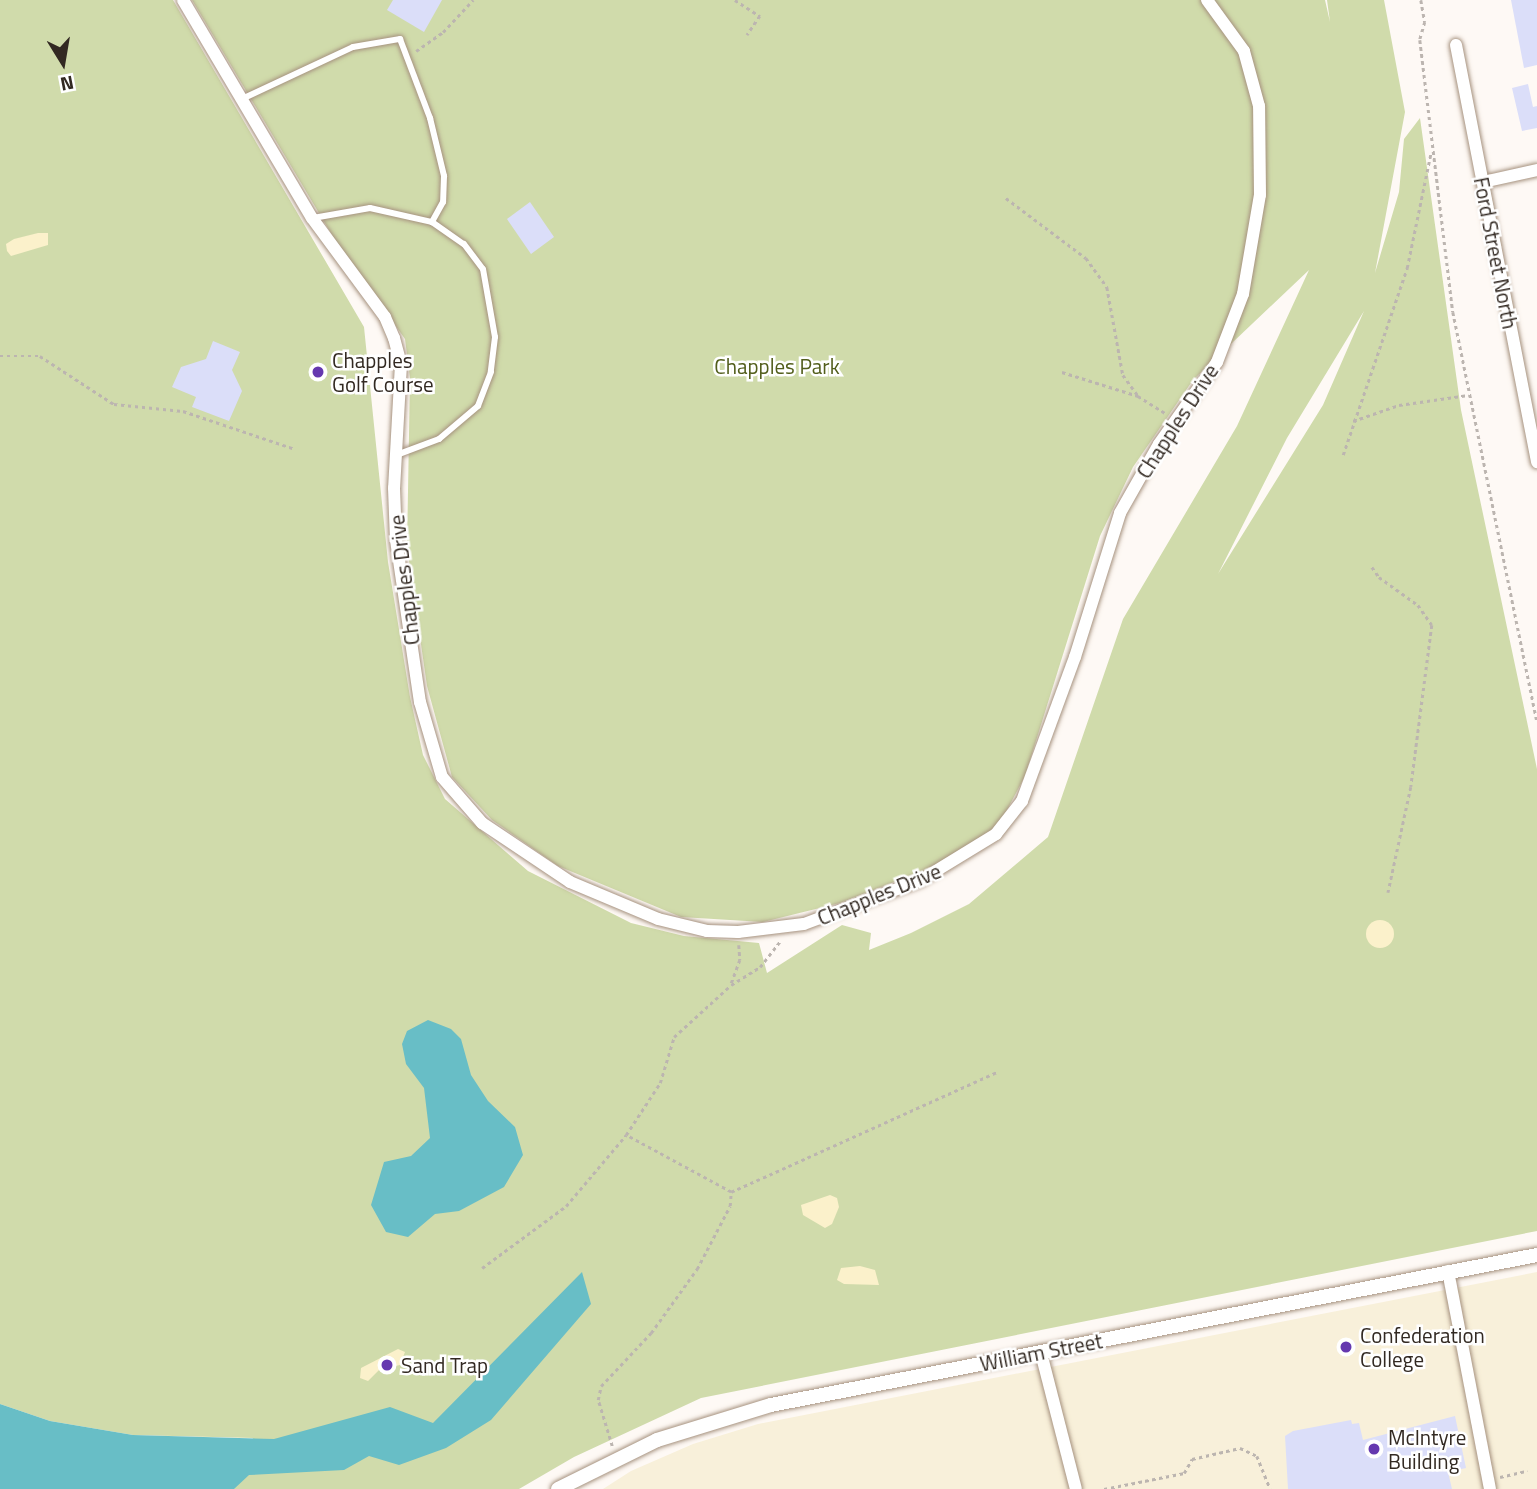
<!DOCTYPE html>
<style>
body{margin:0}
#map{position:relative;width:1537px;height:1489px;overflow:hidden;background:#fef9f5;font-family:"Titillium Web",sans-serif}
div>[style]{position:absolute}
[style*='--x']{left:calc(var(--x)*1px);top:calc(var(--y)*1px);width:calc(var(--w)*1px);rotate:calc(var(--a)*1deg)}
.education>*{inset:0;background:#f8f0da}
.green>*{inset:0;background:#d0dbab}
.sand>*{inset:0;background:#fbf1cb}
.round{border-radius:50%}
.water>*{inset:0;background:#68bec6}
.building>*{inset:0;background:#dbdef9}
.path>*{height:2.5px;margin-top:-1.25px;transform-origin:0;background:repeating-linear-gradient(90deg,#bcb5b0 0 3.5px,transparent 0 7px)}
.roads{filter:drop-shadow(0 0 2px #a6927f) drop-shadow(0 0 2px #a6927f)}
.service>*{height:6px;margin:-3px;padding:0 3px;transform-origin:3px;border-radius:3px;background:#fff}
.minor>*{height:12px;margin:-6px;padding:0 6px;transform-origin:6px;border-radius:6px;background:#fff}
.tertiary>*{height:14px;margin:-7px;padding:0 7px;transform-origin:7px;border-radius:7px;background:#fff}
.dots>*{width:19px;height:19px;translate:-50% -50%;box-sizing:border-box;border:4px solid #fff;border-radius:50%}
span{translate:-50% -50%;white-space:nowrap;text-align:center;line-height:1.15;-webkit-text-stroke:5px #fff;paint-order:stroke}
.street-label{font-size:21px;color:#322922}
.poi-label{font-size:21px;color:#322922}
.left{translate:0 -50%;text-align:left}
.park-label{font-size:21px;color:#525e1b}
.north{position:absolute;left:28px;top:28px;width:70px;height:70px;-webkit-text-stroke:5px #fff;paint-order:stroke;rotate:169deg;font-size:19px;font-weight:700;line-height:28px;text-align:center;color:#322922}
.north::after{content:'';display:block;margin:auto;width:24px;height:32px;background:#322922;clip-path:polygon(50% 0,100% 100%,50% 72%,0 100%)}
</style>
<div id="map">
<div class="education">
<i style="clip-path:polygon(1537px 1272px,1537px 1489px,603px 1489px,631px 1471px,693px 1444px,758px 1424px)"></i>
</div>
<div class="green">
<i style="clip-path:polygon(evenodd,0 0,173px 0,364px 327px,388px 562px,410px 697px,423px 755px,445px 799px,528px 871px,631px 923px,684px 936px,759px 943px,767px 973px,842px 925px,871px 933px,869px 950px,911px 933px,969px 904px,1048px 837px,1123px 619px,1237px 426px,1309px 270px,1193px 380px,1133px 467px,1100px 536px,1025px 776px,999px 825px,935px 866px,840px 903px,763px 922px,681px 917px,558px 866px,492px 820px,452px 777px,427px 686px,407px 547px,410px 378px,405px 339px,335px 240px,192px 0,1325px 0,1330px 22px,1327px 0,1384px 0,1405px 112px,1375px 273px,1399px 192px,1404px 139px,1420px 118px,1461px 410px,1537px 769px,1537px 1231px,701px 1398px,574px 1457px,519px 1489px,234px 1489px,253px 1438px,133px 1435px,50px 1421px,0 1404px,0 0,1364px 311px,1323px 405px,1218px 574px,1287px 438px,1364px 311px)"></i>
</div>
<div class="sand">
<i style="clip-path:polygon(38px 233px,48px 233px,48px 245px,11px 256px,7px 251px,6px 244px,14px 239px)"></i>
<i class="round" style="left:1366px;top:920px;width:28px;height:28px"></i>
<i style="clip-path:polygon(830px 1195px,837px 1198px,839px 1207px,832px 1224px,825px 1228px,803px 1215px,801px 1205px)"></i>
<i style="clip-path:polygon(860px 1266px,875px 1270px,879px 1285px,844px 1284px,837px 1280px,841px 1268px)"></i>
<i style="clip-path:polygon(398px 1349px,405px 1352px,400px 1365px,380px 1369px,368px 1381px,360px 1378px,361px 1368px)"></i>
</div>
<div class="water">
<i style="clip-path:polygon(428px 1020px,451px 1029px,461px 1039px,471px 1075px,488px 1101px,515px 1127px,523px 1155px,504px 1187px,459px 1211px,435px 1214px,408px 1237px,386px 1232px,371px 1205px,384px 1162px,411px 1156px,430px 1138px,424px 1088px,406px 1064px,402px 1044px,407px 1031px)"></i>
<i style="clip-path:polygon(582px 1272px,591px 1304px,491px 1420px,446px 1448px,399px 1465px,369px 1456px,344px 1470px,249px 1475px,234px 1489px,0 1489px,0 1404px,50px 1421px,133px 1435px,274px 1439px,390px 1407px,433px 1423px)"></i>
</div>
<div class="building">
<i style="clip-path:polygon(393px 0,442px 0,424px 32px,387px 10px)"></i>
<i style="clip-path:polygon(1511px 0,1537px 0,1537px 65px,1524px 68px)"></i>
<i style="clip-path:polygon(1528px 84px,1533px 107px,1537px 106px,1537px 128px,1522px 131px,1512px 88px)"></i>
<i style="clip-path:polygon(530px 202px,554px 237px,531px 254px,507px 219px)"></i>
<i style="clip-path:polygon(213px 341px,240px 352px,232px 370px,242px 391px,229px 421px,192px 407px,196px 397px,172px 387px,181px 367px,206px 359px)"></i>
<i style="clip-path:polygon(1455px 1416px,1466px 1468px,1448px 1472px,1452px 1489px,1288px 1489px,1285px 1436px,1293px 1431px,1351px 1420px,1352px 1424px,1359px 1423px,1363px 1440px)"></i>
</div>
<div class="path">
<i style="--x:735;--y:0;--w:30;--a:33"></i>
<i style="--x:760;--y:16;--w:23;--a:124"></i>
<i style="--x:1421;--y:0;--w:22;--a:80"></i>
<i style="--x:1425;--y:22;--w:19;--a:106"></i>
<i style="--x:1420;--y:40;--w:274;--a:83.1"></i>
<i style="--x:1453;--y:312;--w:419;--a:78.4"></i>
<i style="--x:416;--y:51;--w:33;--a:-35"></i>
<i style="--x:443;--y:32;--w:44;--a:-46.8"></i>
<i style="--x:1006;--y:198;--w:100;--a:36.9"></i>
<i style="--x:1086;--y:258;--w:36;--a:54"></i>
<i style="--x:1107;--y:287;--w:89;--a:79.7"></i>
<i style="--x:1123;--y:375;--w:26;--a:54"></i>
<i style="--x:0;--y:356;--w:40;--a:0"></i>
<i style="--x:40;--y:356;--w:88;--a:33"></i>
<i style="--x:114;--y:404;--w:69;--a:5.8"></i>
<i style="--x:183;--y:411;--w:118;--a:18.7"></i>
<i style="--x:1062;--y:372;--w:80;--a:17.5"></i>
<i style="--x:1138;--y:396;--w:32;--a:32"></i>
<i style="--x:1353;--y:421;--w:49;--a:-19.2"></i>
<i style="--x:1399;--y:405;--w:70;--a:-8.2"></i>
<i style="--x:1343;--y:455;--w:198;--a:-71.1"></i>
<i style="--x:1407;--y:268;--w:118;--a:-78.3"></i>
<i style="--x:1372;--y:567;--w:12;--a:55"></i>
<i style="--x:1379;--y:577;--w:48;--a:35.7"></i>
<i style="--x:1418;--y:605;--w:24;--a:55"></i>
<i style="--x:1432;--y:625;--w:163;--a:97.4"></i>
<i style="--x:1411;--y:787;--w:108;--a:102.2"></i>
<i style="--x:739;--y:945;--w:15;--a:86"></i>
<i style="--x:740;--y:960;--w:27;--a:110"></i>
<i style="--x:731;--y:985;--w:34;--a:-32"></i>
<i style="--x:760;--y:967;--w:33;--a:-52"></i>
<i style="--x:731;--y:1192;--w:292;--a:-24.3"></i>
<i style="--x:482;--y:1268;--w:104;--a:-36.4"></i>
<i style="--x:566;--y:1206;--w:93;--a:-49.8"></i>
<i style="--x:612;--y:1446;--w:48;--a:-106.9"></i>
<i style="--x:598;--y:1400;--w:14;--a:-78"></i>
<i style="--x:601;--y:1386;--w:73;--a:-46.7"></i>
<i style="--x:651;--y:1333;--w:79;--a:-54.3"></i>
<i style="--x:697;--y:1269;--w:71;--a:-62.4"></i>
<i style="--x:730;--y:1206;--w:14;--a:-86"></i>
<i style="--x:731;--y:1192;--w:119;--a:-151.5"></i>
<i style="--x:626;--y:1135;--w:62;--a:-56.8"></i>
<i style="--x:660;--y:1083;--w:48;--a:-73.1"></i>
<i style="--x:674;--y:1037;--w:77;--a:-42.4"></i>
<i style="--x:1500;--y:1477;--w:28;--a:-13"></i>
<i style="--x:1104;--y:1489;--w:82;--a:-11.3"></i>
<i style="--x:1184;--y:1473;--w:16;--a:-60"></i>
<i style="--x:1192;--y:1459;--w:49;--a:-12.9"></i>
<i style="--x:1240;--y:1448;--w:19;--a:25"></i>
<i style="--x:1257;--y:1456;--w:35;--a:68"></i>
</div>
<div class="roads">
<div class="service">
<i style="--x:244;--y:98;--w:120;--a:-25.1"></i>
<i style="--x:353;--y:47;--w:48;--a:-9.7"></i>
<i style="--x:400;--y:39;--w:85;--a:69.2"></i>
<i style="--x:430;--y:118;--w:60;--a:76.4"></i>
<i style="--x:444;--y:176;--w:26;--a:92"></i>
<i style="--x:443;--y:202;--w:23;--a:119"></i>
<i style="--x:313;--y:218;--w:58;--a:-10"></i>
<i style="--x:370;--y:208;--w:64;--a:12.7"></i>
<i style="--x:432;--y:222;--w:39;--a:35"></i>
<i style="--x:464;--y:244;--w:31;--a:53"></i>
<i style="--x:483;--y:269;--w:69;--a:80"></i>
<i style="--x:495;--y:337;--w:35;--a:97"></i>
<i style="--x:491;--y:372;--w:36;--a:111"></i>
<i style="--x:478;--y:406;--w:51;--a:139.8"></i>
<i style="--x:439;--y:439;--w:43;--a:159.4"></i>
</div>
<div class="minor">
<i style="--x:183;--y:0;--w:253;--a:59.4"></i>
<i style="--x:312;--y:218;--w:123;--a:53.6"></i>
<i style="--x:385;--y:317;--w:23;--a:67"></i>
<i style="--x:394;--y:338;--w:27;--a:75"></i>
<i style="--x:401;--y:364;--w:124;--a:93.2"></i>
<i style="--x:394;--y:488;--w:52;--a:87.8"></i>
<i style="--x:396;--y:540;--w:164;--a:81.6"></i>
<i style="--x:420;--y:702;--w:78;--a:73.7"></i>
<i style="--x:442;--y:777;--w:61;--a:49"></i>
<i style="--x:482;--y:823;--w:106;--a:33.8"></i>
<i style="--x:570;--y:882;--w:95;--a:22.8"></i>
<i style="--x:658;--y:919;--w:50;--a:13.8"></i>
<i style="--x:707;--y:931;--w:31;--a:2"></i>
<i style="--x:738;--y:932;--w:66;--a:-6.9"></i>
<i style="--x:804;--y:924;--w:125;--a:-20.6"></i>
<i style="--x:921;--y:880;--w:88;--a:-31.5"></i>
<i style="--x:996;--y:834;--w:42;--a:-51.8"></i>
<i style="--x:1022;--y:801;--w:153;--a:-69.8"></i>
<i style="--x:1075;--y:657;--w:151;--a:-72.6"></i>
<i style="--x:1120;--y:513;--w:79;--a:-60.5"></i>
<i style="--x:1159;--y:444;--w:100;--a:-54.7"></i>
<i style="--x:1217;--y:362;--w:73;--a:-69.1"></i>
<i style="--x:1243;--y:294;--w:100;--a:-80.3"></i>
<i style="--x:1260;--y:195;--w:89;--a:-90.6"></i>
<i style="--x:1259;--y:106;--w:57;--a:-105.3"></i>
<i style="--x:1244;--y:51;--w:63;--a:-126"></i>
<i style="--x:1456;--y:45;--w:425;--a:79"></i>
<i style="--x:1483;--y:182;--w:55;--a:-12.5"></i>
<i style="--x:1448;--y:1271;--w:222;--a:79.1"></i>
<i style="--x:1041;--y:1353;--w:140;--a:75.6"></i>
</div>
<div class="tertiary">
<i style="--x:558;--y:1489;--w:110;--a:-26.3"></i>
<i style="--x:657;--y:1440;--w:119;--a:-17.1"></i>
<i style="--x:771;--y:1405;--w:781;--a:-11.08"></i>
</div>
</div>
<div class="dots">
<i style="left:318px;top:372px;background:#6538af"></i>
<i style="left:1346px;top:1347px;background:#6538af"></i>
<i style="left:387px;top:1365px;background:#6538af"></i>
<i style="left:1374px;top:1449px;background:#6538af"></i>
</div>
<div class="street-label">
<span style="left:1496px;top:253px;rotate:79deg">Ford Street North</span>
<span style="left:1177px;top:421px;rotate:-57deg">Chapples Drive</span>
<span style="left:404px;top:580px;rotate:-97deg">Chapples Drive</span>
<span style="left:879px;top:894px;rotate:-22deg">Chapples Drive</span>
<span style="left:1041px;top:1352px;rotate:-11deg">William Street</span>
</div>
<div class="poi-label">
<span class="left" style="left:332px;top:372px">Chapples<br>Golf Course</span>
<span class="left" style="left:1360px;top:1347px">Confederation<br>College</span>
<span class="left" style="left:401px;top:1365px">Sand Trap</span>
<span class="left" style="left:1388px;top:1449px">McIntyre<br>Building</span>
</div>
<div class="park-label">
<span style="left:777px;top:366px">Chapples Park</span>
</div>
<div class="north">N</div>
</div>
